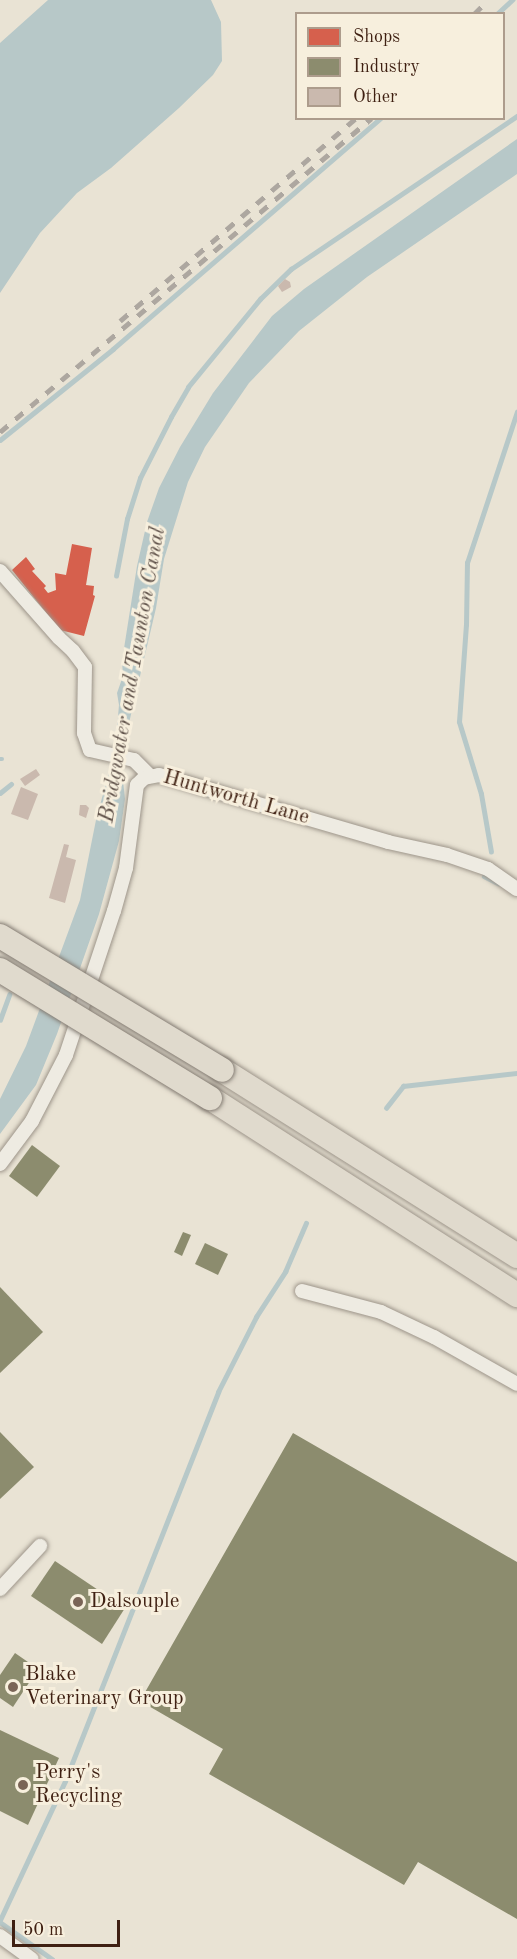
<!DOCTYPE html>
<style>
body{margin:0}
#map{position:relative;width:517px;height:1959px;overflow:hidden;background:#e9e3d4;font-family:"Old Standard TT",serif}
div>[style]{position:absolute}
[style*='--x']{left:calc(var(--x)*1px);top:calc(var(--y)*1px);width:calc(var(--w)*1px);rotate:calc(var(--a)*1deg)}
.water>*{inset:0;background:#b7c8c8}
.shops>*{inset:0;background:#d6604d}
.industry>*{inset:0;background:#8c8c6e}
.stream>*{height:4.5px;margin:-2.25px;padding:0 2.25px;transform-origin:2.25px;border-radius:2.25px;background:#b7c8c8}
.building>*{inset:0;background:#cab9ae}
.roads{filter:drop-shadow(0 0 2px #9d958a) drop-shadow(0 0 2px #9d958a)}
.minor>*{height:14px;margin:-7px;padding:0 7px;transform-origin:7px;border-radius:7px;background:#eeebe2}
.motorway>*{height:24px;margin:-12px;padding:0 12px;transform-origin:12px;border-radius:12px;background:#e0dacd}
.rail>*{height:4.5px;margin-top:-2.25px;transform-origin:0;background:repeating-linear-gradient(90deg,#ada7a0 0 10px,transparent 0 20px)}
.bridges{filter:drop-shadow(0 0 2px #837b72) drop-shadow(0 0 2px #837b72)}
.motorway-bridge>*{height:24px;margin:-12px;padding:0 12px;transform-origin:12px;border-radius:12px;background:#e0dacd}
.dots>*{width:16px;height:16px;translate:-50% -50%;box-sizing:border-box;border:3px solid #f7efdd;border-radius:50%}
span{translate:-50% -50%;white-space:nowrap;text-align:center;line-height:1.15;-webkit-text-stroke:6px #f7efdd;paint-order:stroke}
.street-label{font-size:21px;color:#3f2012}
.poi-label{font-size:21px;color:#3f2012}
.left{translate:0 -50%;text-align:left}
.water-label{font-size:22px;color:#5d4f47;font-style:italic}
.legend{position:absolute;left:295px;top:12px;width:210px;height:108px;box-sizing:border-box;background:#f7efdd;border:2px solid #ad9c8c;margin:0;padding:8px 10px;list-style:none;font-size:18px;color:#3f2012}
.legend li{display:flex;align-items:center;gap:12px;height:30px}
.legend b{width:30px;border:2px solid #ad9c8c}
.scale{position:absolute;left:12px;top:1920px;width:108px;height:27px;box-sizing:border-box;border:3px solid #3f2012;border-top:0;padding-left:8px;font-size:18px;line-height:21px;white-space:nowrap;color:#3f2012;-webkit-text-stroke:4px #f7efdd;paint-order:stroke}
</style>
<div id="map">
<div class="water">
<i style="clip-path:polygon(48px 0,211px 0,221px 22px,222px 61px,213px 75px,179px 108px,111px 168px,77px 193px,40px 233px,0 293px,0 43px)"></i>
<i style="clip-path:polygon(517px 139px,517px 174px,367px 277px,299px 331px,249px 383px,205px 447px,188px 482px,164px 559px,156px 608px,129px 723px,122px 771px,125px 799px,119px 841px,99px 914px,57px 1034px,36px 1085px,0 1134px,0 1099px,26px 1046px,80px 900px,96px 820px,115px 750px,119px 705px,117px 693px,123px 676px,122px 661px,137px 566px,147px 522px,159px 488px,180px 447px,213px 393px,272px 316px,304px 289px)"></i>
</div>
<div class="shops">
<i style="clip-path:polygon(72px 544px,92px 548px,86px 585px,94px 586px,93px 595px,95px 596px,84px 636px,60px 630px,12px 570px,26px 557px,35px 569px,32px 571px,46px 586px,44px 588px,48px 593px,56px 590px,55px 573px,66px 575px)"></i>
</div>
<div class="industry">
<i style="clip-path:polygon(32px 1145px,60px 1166px,37px 1197px,9px 1176px)"></i>
<i style="clip-path:polygon(183px 1232px,191px 1235px,182px 1256px,174px 1252px)"></i>
<i style="clip-path:polygon(205px 1243px,228px 1254px,218px 1275px,195px 1264px)"></i>
<i style="clip-path:polygon(0 1287px,43px 1332px,0 1373px)"></i>
<i style="clip-path:polygon(0 1432px,34px 1467px,0 1499px)"></i>
<i style="clip-path:polygon(293px 1433px,517px 1562px,517px 1919px,418px 1862px,404px 1885px,209px 1774px,223px 1749px,140px 1701px)"></i>
<i style="clip-path:polygon(55px 1561px,125px 1608px,102px 1644px,31px 1596px)"></i>
<i style="clip-path:polygon(15px 1653px,38px 1669px,13px 1707px,0 1698px,0 1675px)"></i>
<i style="clip-path:polygon(0 1730px,59px 1758px,28px 1825px,0 1811px)"></i>
</div>
<div class="stream">
<i style="--x:497;--y:14;--w:21;--a:-43"></i>
<i style="--x:0;--y:440;--w:145;--a:-38.8"></i>
<i style="--x:113;--y:349;--w:354;--a:-40.8"></i>
<i style="--x:116;--y:576;--w:58;--a:-79.1"></i>
<i style="--x:127;--y:519;--w:43;--a:-72.4"></i>
<i style="--x:140;--y:478;--w:68;--a:-63.1"></i>
<i style="--x:171;--y:417;--w:34;--a:-60"></i>
<i style="--x:188;--y:387;--w:114;--a:-50.7"></i>
<i style="--x:260;--y:299;--w:43;--a:-44.1"></i>
<i style="--x:291;--y:269;--w:273;--a:-34.1"></i>
<i style="--x:0;--y:759;--w:2;--a:0"></i>
<i style="--x:0;--y:793;--w:14;--a:-39"></i>
<i style="--x:491;--y:852;--w:59;--a:-99.8"></i>
<i style="--x:481;--y:794;--w:75;--a:-107"></i>
<i style="--x:459;--y:722;--w:97;--a:-85.9"></i>
<i style="--x:466;--y:625;--w:62;--a:-89.1"></i>
<i style="--x:467;--y:563;--w:159;--a:-71.7"></i>
<i style="--x:484;--y:876;--w:16;--a:27"></i>
<i style="--x:0;--y:1020;--w:27;--a:-70"></i>
<i style="--x:386;--y:1108;--w:28;--a:-52"></i>
<i style="--x:403;--y:1086;--w:115;--a:-6.5"></i>
<i style="--x:0;--y:1920;--w:153;--a:-64.9"></i>
<i style="--x:65;--y:1781;--w:418;--a:-68.5"></i>
<i style="--x:218;--y:1392;--w:84;--a:-63.1"></i>
<i style="--x:256;--y:1317;--w:54;--a:-57.2"></i>
<i style="--x:285;--y:1272;--w:53;--a:-66.8"></i>
<i style="--x:0;--y:1922;--w:64;--a:35.4"></i>
</div>
<div class="building">
<i style="clip-path:polygon(285px 279px,290px 282px,291px 287px,282px 292px,278px 286px)"></i>
<i style="clip-path:polygon(36px 769px,40px 775px,25px 786px,20px 779px)"></i>
<i style="clip-path:polygon(21px 787px,38px 794px,28px 820px,11px 814px)"></i>
<i style="clip-path:polygon(80px 805px,86px 805px,89px 808px,86px 818px,79px 815px)"></i>
<i style="clip-path:polygon(64px 844px,69px 845px,66px 857px,76px 860px,65px 903px,49px 898px)"></i>
</div>
<div class="roads">
<div class="minor">
<i style="--x:0;--y:571;--w:89;--a:48.6"></i>
<i style="--x:59;--y:638;--w:19;--a:43"></i>
<i style="--x:73;--y:651;--w:20;--a:53"></i>
<i style="--x:85;--y:667;--w:66;--a:90.9"></i>
<i style="--x:84;--y:733;--w:18;--a:71"></i>
<i style="--x:90;--y:750;--w:45;--a:12.8"></i>
<i style="--x:134;--y:760;--w:23;--a:45"></i>
<i style="--x:0;--y:1164;--w:54;--a:-53.3"></i>
<i style="--x:32;--y:1121;--w:74;--a:-62.7"></i>
<i style="--x:66;--y:1055;--w:152;--a:-71.6"></i>
<i style="--x:114;--y:911;--w:45;--a:-74.4"></i>
<i style="--x:126;--y:868;--w:84;--a:-82.5"></i>
<i style="--x:137;--y:785;--w:10;--a:-45"></i>
<i style="--x:144;--y:778;--w:15;--a:-11"></i>
<i style="--x:159;--y:775;--w:239;--a:16.3"></i>
<i style="--x:388;--y:842;--w:60;--a:12.4"></i>
<i style="--x:447;--y:855;--w:43;--a:18.9"></i>
<i style="--x:488;--y:869;--w:35;--a:35"></i>
<i style="--x:302;--y:1291;--w:82;--a:14.9"></i>
<i style="--x:381;--y:1312;--w:59;--a:25.3"></i>
<i style="--x:434;--y:1337;--w:95;--a:29.5"></i>
<i style="--x:0;--y:1589;--w:59;--a:-47.1"></i>
<i style="--x:0;--y:1936;--w:39;--a:36"></i>
</div>
<div class="motorway">
<i style="--x:222;--y:1070;--w:349;--a:32.2"></i>
<i style="--x:210;--y:1098;--w:365;--a:32.7"></i>
</div>
</div>
<div class="rail">
<i style="--x:474;--y:14;--w:20;--a:-45"></i>
<i style="--x:120;--y:321;--w:311;--a:-40.7"></i>
<i style="--x:0;--y:432;--w:486;--a:-40.2"></i>
</div>
<div class="bridges">
<div class="motorway-bridge">
<i style="--x:0;--y:936;--w:259;--a:31.1"></i>
<i style="--x:0;--y:970;--w:246;--a:31.4"></i>
</div>
</div>
<div class="dots">
<i style="left:78px;top:1602px;background:#7a6456"></i>
<i style="left:13px;top:1687px;background:#7a6456"></i>
<i style="left:23px;top:1785px;background:#7a6456"></i>
</div>
<div class="street-label">
<span style="left:236px;top:798px;rotate:16deg">Huntworth Lane</span>
</div>
<div class="poi-label">
<span class="left" style="left:90px;top:1602px">Dalsouple</span>
<span class="left" style="left:25px;top:1687px">Blake<br>Veterinary Group</span>
<span class="left" style="left:35px;top:1785px">Perry's<br>Recycling</span>
</div>
<div class="water-label">
<span style="left:133px;top:675px;rotate:-80deg">Bridgwater and Taunton Canal</span>
</div>
<ul class="legend">
<li><b style="height:16px;background:#d6604d"></b>Shops</li>
<li><b style="height:16px;background:#8c8c6e"></b>Industry</li>
<li><b style="height:16px;background:#cab9ae"></b>Other</li>
</ul>
<div class="scale">50 m</div>
</div>
